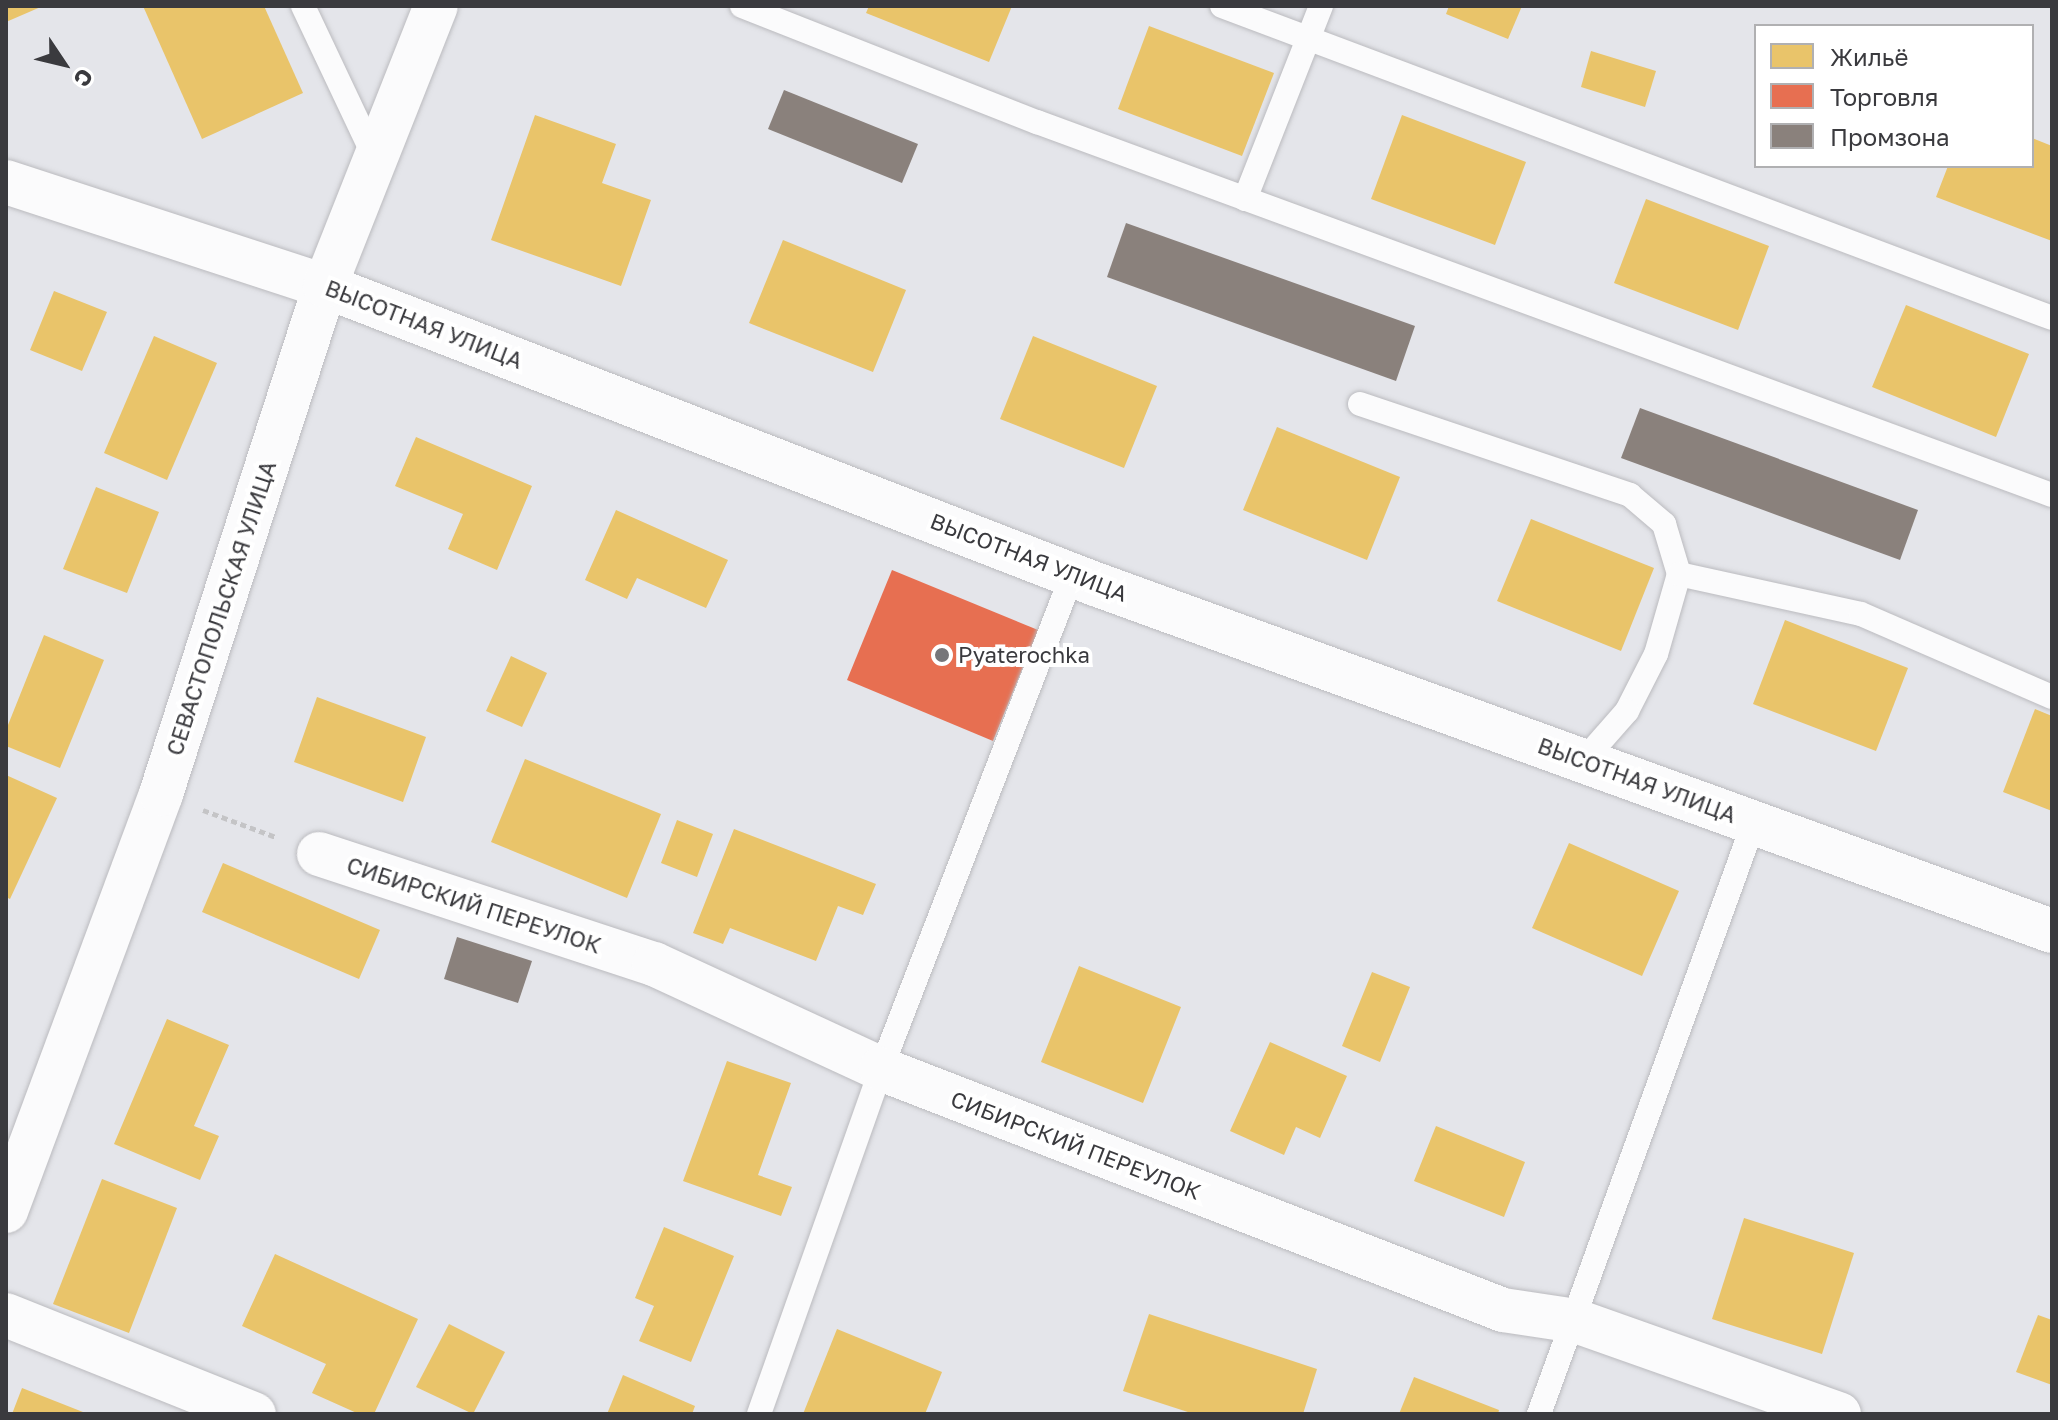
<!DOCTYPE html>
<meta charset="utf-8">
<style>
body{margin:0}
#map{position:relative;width:2058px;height:1420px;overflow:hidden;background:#e4e5ea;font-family:"Golos Text",sans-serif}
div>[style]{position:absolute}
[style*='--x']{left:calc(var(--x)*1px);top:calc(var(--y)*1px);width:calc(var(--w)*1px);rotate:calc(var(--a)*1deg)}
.homes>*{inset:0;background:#e9c46a}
.shops>*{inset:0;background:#e76f51}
.industry>*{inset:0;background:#8a817c}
.path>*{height:5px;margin-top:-2.5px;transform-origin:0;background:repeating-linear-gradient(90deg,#c4c4c6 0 6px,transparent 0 10px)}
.roads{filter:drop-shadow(0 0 2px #bbbbbf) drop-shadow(0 0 2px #bbbbbf)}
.lane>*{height:24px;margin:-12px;padding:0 12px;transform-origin:12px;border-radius:12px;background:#fbfbfc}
.street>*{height:44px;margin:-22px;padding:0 22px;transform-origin:22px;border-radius:22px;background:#fbfbfc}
.secondary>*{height:44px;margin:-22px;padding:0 22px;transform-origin:22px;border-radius:22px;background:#fbfbfc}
.dots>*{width:22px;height:22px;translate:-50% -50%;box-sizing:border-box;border:4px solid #fff;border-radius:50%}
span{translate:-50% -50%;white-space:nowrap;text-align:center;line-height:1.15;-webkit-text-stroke:8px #fff;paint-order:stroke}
.street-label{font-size:22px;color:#3a3a3e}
.poi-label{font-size:22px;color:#3a3a3e}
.left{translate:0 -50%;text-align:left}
.frame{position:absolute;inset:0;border:8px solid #3a3a3e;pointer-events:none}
.legend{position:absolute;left:1754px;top:24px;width:280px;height:144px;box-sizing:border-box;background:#fff;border:2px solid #b0b0b2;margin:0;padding:10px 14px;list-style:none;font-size:24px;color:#3a3a3e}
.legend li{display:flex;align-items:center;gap:16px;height:40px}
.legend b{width:40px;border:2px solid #b0b0b2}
.north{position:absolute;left:24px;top:24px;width:80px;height:80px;-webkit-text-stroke:6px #fff;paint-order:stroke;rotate:125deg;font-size:22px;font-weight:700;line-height:32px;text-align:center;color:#3a3a3e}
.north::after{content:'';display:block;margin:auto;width:28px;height:36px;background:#3a3a3e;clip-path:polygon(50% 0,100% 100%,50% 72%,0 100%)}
</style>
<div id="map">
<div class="homes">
<i style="clip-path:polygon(6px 6px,43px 6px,6px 22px)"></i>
<i style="clip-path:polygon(143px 6px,264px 6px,303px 93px,202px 139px)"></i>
<i style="clip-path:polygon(869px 6px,1012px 6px,989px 62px,866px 13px)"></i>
<i style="clip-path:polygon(1449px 6px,1522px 6px,1508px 39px,1446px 14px)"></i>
<i style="clip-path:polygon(1149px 26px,1274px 73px,1242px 156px,1118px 109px)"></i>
<i style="clip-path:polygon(1591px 51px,1656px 71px,1645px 107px,1581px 87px)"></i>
<i style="clip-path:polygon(535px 115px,616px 144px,602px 183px,651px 200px,621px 286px,491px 240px)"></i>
<i style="clip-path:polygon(1402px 115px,1526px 162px,1495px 245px,1371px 199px)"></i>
<i style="clip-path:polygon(2032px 138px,2052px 146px,2052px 241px,1936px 197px,1948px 166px,2032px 166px)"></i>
<i style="clip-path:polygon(1646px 199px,1769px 246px,1738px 330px,1614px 283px)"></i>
<i style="clip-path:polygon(783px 240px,906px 290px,873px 372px,749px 323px)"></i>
<i style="clip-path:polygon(54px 291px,107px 312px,82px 371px,30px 350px)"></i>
<i style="clip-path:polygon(1906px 305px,2029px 354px,1996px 437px,1872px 387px)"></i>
<i style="clip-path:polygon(154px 336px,217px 363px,167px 480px,104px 453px)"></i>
<i style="clip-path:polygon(1033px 336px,1157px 386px,1124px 468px,1000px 419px)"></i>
<i style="clip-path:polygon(1277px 427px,1400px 477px,1367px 560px,1243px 510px)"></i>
<i style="clip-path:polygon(416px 437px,532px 486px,497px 570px,448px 549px,463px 514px,395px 486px)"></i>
<i style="clip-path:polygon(96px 487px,159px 512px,127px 593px,63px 569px)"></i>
<i style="clip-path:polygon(616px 510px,728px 560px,706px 608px,637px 578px,627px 599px,585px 580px)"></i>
<i style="clip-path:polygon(1531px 519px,1654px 568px,1621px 651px,1497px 601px)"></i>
<i style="clip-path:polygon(1785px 620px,1908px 668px,1876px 751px,1753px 704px)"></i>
<i style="clip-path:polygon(44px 635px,104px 660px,60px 768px,6px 746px,6px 730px)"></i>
<i style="clip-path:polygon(511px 656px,547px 673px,522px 727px,486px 711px)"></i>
<i style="clip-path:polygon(317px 697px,426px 737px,403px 802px,294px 762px)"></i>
<i style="clip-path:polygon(2035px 709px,2052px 716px,2052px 811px,2003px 792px)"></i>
<i style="clip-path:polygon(525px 759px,661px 814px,627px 898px,491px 842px)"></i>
<i style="clip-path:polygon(6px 775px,57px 798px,10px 899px,6px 897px)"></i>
<i style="clip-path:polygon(677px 820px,713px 834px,697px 877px,661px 863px)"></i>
<i style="clip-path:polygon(734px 829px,876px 884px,863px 915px,838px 906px,816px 961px,730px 928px,723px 944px,693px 933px)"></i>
<i style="clip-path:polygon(1569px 843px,1679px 891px,1642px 976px,1532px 928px)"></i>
<i style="clip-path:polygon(223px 863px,380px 930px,359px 979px,202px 912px)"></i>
<i style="clip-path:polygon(1079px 966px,1181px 1007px,1143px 1103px,1041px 1062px)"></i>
<i style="clip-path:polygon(1372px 972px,1410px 987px,1380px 1062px,1342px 1046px)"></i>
<i style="clip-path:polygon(167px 1019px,229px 1045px,194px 1126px,219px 1136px,200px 1180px,114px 1144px)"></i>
<i style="clip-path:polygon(1270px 1042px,1347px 1076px,1320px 1138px,1296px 1127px,1284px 1155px,1230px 1131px)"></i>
<i style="clip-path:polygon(727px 1061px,791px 1083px,758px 1175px,792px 1187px,781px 1216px,683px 1181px)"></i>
<i style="clip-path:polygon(1436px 1126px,1525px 1162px,1504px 1217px,1414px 1181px)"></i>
<i style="clip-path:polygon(102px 1179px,177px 1208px,129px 1333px,53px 1304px)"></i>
<i style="clip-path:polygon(1744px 1218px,1854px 1253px,1822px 1354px,1712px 1319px)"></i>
<i style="clip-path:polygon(664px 1227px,734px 1256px,691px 1362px,639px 1341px,654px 1306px,635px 1298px)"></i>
<i style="clip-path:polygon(275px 1254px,418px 1319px,374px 1414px,359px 1414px,312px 1393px,326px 1364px,242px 1326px)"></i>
<i style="clip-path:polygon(1149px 1314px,1317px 1369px,1303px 1414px,1194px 1414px,1123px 1391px)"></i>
<i style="clip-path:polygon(2038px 1315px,2052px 1320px,2052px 1385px,2016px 1372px)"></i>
<i style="clip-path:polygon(449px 1324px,505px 1352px,473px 1414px,416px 1387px)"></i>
<i style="clip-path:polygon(837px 1329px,942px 1372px,925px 1414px,803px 1414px)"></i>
<i style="clip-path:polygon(623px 1375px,695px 1406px,692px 1414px,607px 1414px)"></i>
<i style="clip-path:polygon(1414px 1377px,1499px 1410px,1498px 1414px,1399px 1414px)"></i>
<i style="clip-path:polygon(22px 1388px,88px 1414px,12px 1414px)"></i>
</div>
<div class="shops">
<i style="clip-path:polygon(892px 570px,1038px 630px,993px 741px,847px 680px)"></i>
</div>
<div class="industry">
<i style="clip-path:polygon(784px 90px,918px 144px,902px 183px,768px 129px)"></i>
<i style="clip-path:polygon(1126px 223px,1415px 326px,1396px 381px,1107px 277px)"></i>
<i style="clip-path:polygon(1640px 408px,1918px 510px,1900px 560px,1621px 458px)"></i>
<i style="clip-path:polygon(457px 937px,532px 961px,518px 1003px,444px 979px)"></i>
</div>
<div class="path">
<i style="--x:203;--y:810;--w:78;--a:20.3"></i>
</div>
<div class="roads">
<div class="lane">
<i style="--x:303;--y:6;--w:168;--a:64.7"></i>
<i style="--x:742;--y:6;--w:317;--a:21.5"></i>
<i style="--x:1037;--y:122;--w:1081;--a:20.18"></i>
<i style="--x:1222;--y:6;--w:887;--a:20.6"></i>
<i style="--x:1245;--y:199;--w:207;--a:-68.5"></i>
<i style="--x:1360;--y:404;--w:285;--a:18.6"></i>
<i style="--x:1630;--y:495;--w:45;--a:40.5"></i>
<i style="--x:1664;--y:524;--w:52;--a:73.3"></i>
<i style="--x:1679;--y:574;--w:83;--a:106"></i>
<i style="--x:1656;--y:654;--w:64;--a:117"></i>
<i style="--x:1627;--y:711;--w:65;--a:131.3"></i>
<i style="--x:1679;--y:574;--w:186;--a:12.4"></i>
<i style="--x:1861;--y:614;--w:208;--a:23.5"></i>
<i style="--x:759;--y:1414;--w:366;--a:-70.5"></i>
<i style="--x:881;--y:1069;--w:532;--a:-68.84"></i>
<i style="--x:1539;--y:1414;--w:630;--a:-70.04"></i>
</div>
<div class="street">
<i style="--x:6;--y:182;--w:336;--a:18.1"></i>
<i style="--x:325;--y:286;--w:826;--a:21.16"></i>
<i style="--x:1095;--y:584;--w:1018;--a:19.93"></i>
<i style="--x:319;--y:854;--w:353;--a:18.2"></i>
<i style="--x:654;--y:964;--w:250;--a:24.8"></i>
<i style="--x:881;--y:1069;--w:667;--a:21.18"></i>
<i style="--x:1503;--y:1310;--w:74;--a:8.6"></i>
<i style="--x:1576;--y:1321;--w:279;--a:19.5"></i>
<i style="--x:6;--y:1315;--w:267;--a:21.8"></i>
</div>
<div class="secondary">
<i style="--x:6;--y:1211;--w:445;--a:-69.6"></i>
<i style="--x:161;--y:794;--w:534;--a:-72.11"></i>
<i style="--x:325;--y:286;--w:301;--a:-68.4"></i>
</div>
</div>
<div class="dots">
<i style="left:942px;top:655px;background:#76767a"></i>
</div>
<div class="street-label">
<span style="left:424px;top:324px;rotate:21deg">ВЫСОТНАЯ УЛИЦА</span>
<span style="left:1029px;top:557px;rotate:21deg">ВЫСОТНАЯ УЛИЦА</span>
<span style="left:221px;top:608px;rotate:-72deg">СЕВАСТОПОЛЬСКАЯ УЛИЦА</span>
<span style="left:1637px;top:780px;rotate:20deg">ВЫСОТНАЯ УЛИЦА</span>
<span style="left:474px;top:905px;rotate:18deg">СИБИРСКИЙ ПЕРЕУЛОК</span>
<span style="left:1076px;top:1145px;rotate:21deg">СИБИРСКИЙ ПЕРЕУЛОК</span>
</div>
<div class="poi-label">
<span class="left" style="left:958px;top:655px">Pyaterochka</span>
</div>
<div class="frame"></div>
<ul class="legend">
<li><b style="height:22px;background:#e9c46a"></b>Жильё</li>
<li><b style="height:22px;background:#e76f51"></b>Торговля</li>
<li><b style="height:22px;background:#8a817c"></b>Промзона</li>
</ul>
<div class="north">С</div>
</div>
